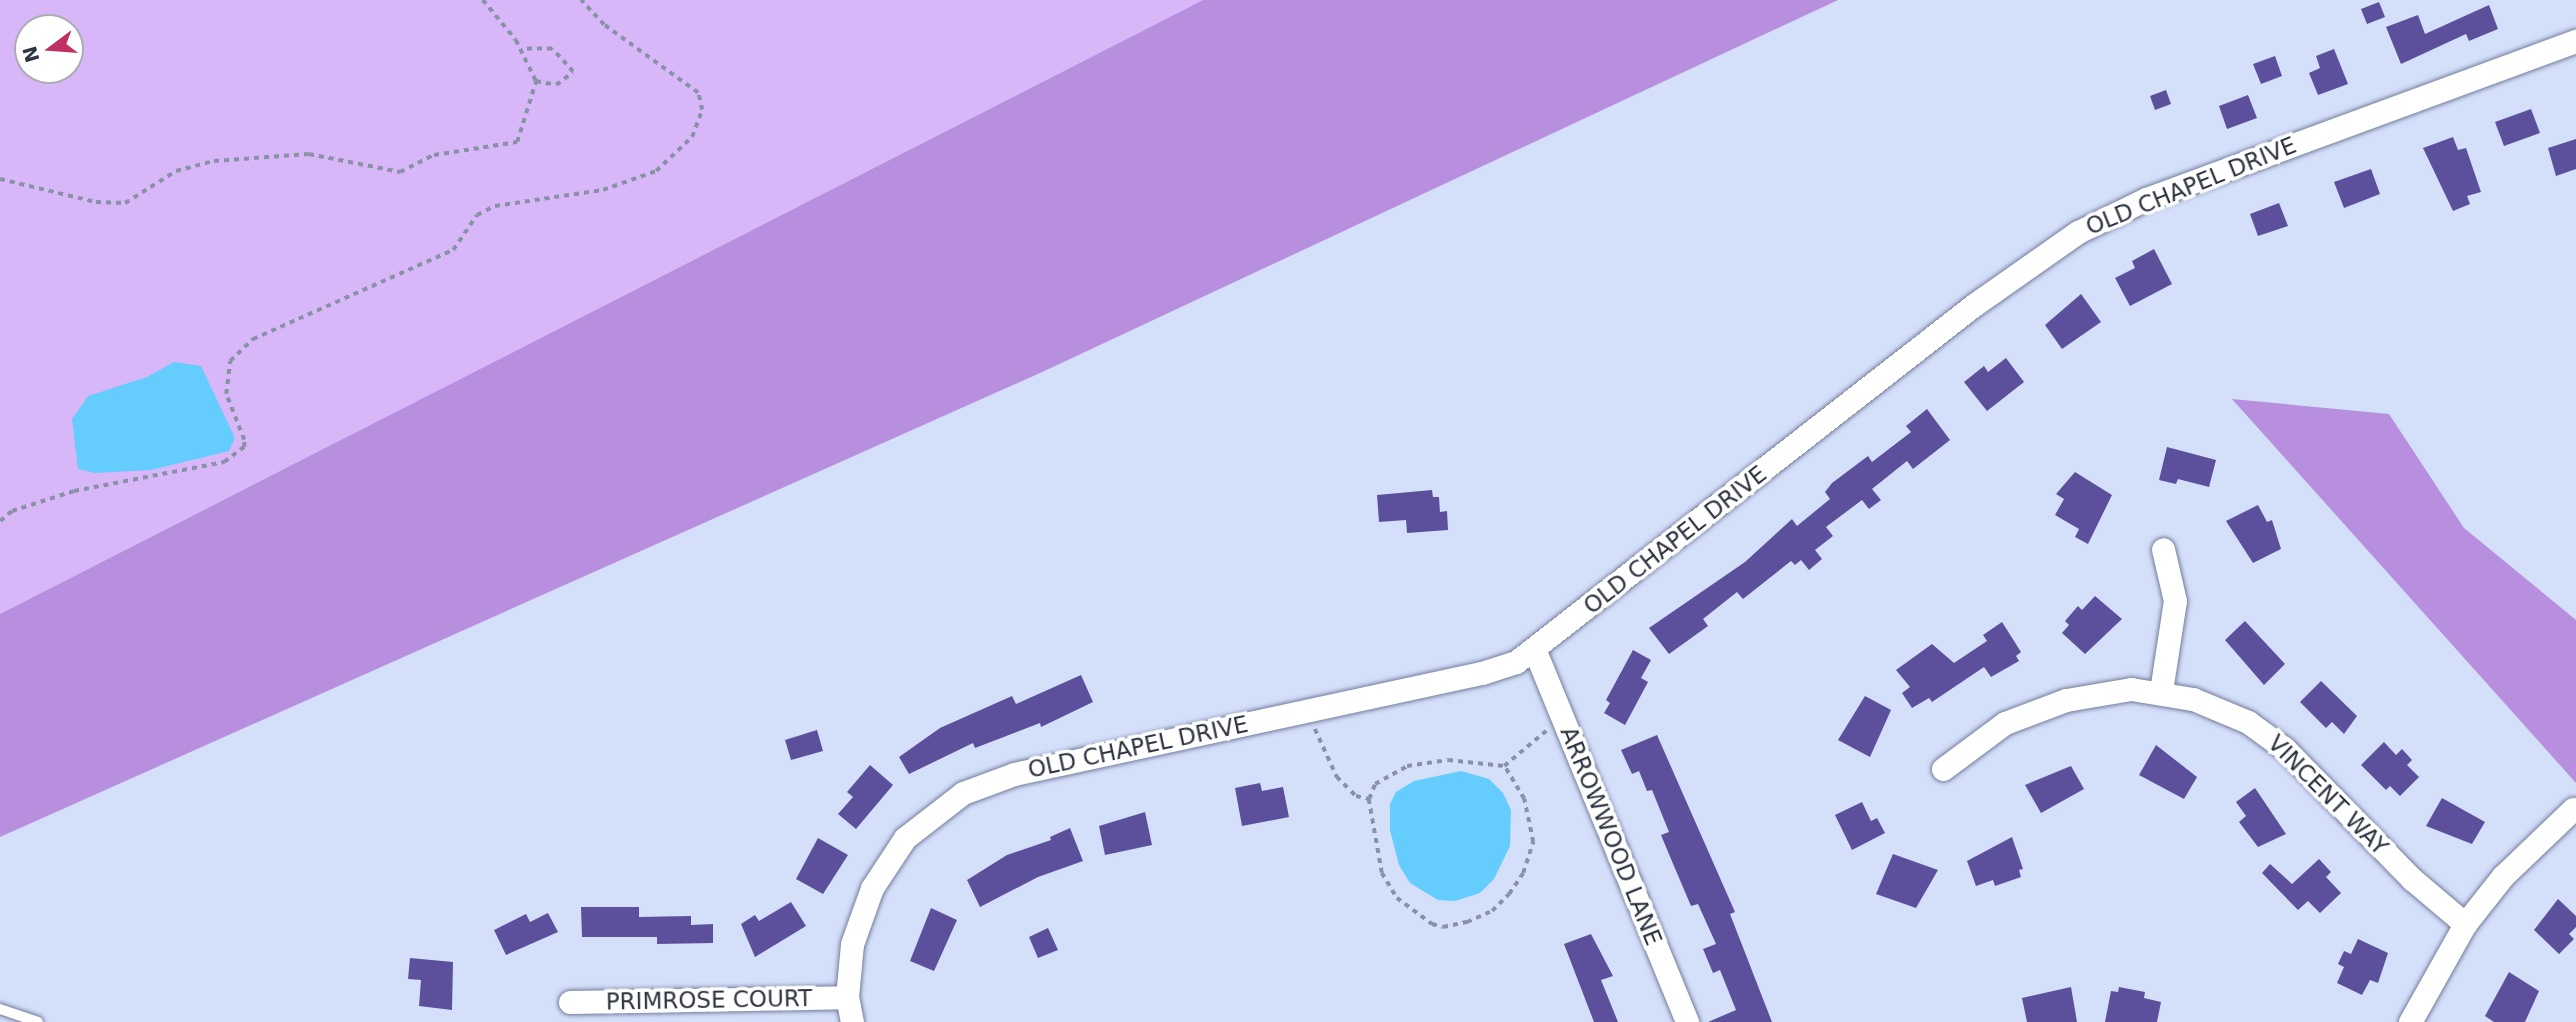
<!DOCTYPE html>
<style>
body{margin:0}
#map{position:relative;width:2576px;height:1022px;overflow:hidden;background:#d4dffa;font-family:"DejaVu Sans",sans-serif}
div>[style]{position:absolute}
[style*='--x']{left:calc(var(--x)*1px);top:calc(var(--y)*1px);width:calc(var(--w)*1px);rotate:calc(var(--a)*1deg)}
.green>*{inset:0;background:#d8b7f8}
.forest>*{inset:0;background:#b88fde}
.water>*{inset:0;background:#64cdfe}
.building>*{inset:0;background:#5c509c}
.path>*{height:3.5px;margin-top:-1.75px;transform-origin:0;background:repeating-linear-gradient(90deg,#8991a6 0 5px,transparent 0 10px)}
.roads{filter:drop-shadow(0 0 2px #737e9c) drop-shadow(0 0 2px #737e9c)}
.lane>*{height:10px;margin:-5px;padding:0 5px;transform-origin:5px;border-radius:5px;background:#fff}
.street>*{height:23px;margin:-11.5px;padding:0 11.5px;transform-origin:11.5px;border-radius:11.5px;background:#fff}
span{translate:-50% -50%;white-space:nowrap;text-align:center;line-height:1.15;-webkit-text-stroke:7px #fff;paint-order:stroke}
.street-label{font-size:23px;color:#2e3340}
.north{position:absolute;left:14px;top:14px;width:70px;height:70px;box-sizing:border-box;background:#fff;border:2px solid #abadb3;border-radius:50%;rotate:254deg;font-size:19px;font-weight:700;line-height:28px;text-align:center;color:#2e3340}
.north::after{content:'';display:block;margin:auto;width:24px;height:32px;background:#be3162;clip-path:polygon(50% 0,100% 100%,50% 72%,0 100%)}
</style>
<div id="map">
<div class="green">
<i style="clip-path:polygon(evenodd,0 0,1203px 0,0 614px,0 0,28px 28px,70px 28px,70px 70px,28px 70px,28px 28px)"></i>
</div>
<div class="forest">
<i style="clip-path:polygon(1203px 0,1838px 0,1040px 373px,0 837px,0 614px)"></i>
<i style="clip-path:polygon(2232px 399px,2389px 414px,2464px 528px,2576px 620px,2576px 783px)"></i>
</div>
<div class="water">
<i style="clip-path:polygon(174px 362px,201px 366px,235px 438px,229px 451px,151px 470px,95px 473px,78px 469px,72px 419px,88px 396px,147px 377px)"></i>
<i style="clip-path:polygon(1461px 771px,1489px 779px,1503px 793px,1511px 810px,1510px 846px,1494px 879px,1480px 893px,1455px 901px,1438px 900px,1410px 883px,1399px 865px,1390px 830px,1390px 804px,1396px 792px,1414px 781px)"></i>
</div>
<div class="building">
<i style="clip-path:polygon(2379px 2px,2385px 17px,2367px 24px,2361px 9px)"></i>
<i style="clip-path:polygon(2489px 5px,2498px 29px,2469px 41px,2466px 34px,2401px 64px,2386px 27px,2418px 15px,2425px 34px)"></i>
<i style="clip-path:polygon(2334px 49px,2348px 84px,2318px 95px,2309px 73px,2320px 68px,2316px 56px)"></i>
<i style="clip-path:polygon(2275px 56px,2282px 76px,2261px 84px,2253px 64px)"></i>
<i style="clip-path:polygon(2166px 90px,2171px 104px,2155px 110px,2150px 96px)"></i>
<i style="clip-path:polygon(2248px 95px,2257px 118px,2227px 129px,2219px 106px)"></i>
<i style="clip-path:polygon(2531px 109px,2540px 133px,2504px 146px,2495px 122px)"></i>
<i style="clip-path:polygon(2453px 137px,2458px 150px,2466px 148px,2481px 192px,2467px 196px,2470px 204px,2453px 211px,2423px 148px)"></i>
<i style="clip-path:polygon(2576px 139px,2576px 169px,2556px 176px,2548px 148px)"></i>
<i style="clip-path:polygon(2371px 169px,2380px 194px,2344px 208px,2334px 182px)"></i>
<i style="clip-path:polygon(2279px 203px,2288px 226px,2258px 236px,2250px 214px)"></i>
<i style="clip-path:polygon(2154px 249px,2172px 284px,2130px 306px,2115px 278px,2135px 268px,2132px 261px)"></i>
<i style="clip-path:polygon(2081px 294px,2101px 322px,2062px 349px,2045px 325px)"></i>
<i style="clip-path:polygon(2006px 358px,2024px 382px,1987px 411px,1964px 382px,1984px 366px,1988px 372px)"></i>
<i style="clip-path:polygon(1927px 409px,1950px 440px,1913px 469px,1907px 461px,1872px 489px,1881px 500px,1869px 509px,1862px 500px,1826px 527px,1833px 536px,1815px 550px,1822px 559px,1809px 570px,1801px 560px,1795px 565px,1791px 561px,1743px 599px,1737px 592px,1703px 619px,1708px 626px,1669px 654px,1649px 628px,1745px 562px,1792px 519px,1797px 526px,1830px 499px,1825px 492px,1832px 483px,1868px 456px,1872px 462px,1911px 432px,1906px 426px)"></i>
<i style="clip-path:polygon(2167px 447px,2216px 460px,2209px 487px,2178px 479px,2176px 484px,2159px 480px)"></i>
<i style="clip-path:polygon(2075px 472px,2112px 495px,2088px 544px,2075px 537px,2079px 529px,2055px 515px,2064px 499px,2056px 494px)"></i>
<i style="clip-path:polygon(1432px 490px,1433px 497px,1439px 497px,1440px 512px,1447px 511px,1448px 530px,1407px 533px,1406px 520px,1379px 522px,1377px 495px)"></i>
<i style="clip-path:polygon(2258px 505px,2267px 522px,2272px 520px,2281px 549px,2253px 563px,2226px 521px)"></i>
<i style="clip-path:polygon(2095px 596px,2122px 619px,2085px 654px,2062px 633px,2069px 625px,2065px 621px,2078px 606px,2082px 610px)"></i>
<i style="clip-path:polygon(2245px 621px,2285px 664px,2264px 685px,2225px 640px)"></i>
<i style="clip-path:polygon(2002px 622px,2021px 652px,2016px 656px,2019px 661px,1991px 677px,1984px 667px,1932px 702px,1929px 698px,1912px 708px,1902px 693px,1910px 687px,1896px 670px,1932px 644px,1954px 663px,1987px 641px,1983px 635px)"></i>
<i style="clip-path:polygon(1633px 650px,1651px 660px,1641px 678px,1648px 682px,1625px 725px,1604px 713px,1610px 703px,1606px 700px)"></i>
<i style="clip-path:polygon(1081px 675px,1093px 702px,1041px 727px,1040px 723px,975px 748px,973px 743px,909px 774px,899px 757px,940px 728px,1012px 696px,1016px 704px)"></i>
<i style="clip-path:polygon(2321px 681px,2357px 716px,2344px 734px,2332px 722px,2326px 728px,2300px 702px)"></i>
<i style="clip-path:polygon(1865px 696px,1891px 710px,1870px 757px,1838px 740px)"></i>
<i style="clip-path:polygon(817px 730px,823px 751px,791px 760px,785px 740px)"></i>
<i style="clip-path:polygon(1657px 735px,1735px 912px,1730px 914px,1772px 1022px,1708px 1022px,1736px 1010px,1720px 970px,1713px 973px,1703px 949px,1716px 944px,1698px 904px,1691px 906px,1671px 859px,1661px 835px,1669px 832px,1652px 790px,1647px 791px,1639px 771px,1632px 774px,1621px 750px)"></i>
<i style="clip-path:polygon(2384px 742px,2396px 755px,2402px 749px,2412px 760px,2407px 765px,2419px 777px,2400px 796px,2390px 786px,2386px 790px,2361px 765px)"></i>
<i style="clip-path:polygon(2156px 745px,2197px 777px,2184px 799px,2139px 775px)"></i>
<i style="clip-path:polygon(870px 765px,893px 785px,856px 829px,838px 814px,853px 797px,847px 792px)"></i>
<i style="clip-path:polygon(2071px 766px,2084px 789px,2041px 813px,2025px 785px)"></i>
<i style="clip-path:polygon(1260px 783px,1262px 791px,1283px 787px,1289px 817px,1242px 826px,1235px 788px)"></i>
<i style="clip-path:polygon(2255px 788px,2286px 834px,2258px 847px,2239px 822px,2246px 816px,2236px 802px)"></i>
<i style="clip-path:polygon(2442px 798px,2485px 822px,2472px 844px,2426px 826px)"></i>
<i style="clip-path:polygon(1862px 802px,1871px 821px,1877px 818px,1885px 833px,1852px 850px,1835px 815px)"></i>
<i style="clip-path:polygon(1145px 812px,1152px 845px,1105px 855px,1099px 826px)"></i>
<i style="clip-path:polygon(1070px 828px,1083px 861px,1038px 877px,980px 907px,967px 880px,1007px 855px,1051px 840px,1050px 837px)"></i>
<i style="clip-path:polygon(2012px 837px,2023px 869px,2019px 870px,2021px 877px,1995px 886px,1993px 880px,1976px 886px,1967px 861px)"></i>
<i style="clip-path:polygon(818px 838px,848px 855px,823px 894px,796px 879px)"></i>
<i style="clip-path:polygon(1893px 854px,1938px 870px,1916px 908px,1876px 894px)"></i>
<i style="clip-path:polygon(2319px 859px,2331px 872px,2326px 877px,2341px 893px,2320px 913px,2308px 901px,2298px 910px,2262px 873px,2270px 864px,2292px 884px)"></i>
<i style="clip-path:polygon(2558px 899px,2576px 916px,2576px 927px,2569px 934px,2574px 939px,2559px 954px,2534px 930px)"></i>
<i style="clip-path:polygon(791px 902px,806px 926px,755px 957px,741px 924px,755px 915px,759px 921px)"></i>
<i style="clip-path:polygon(581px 907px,639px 907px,639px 917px,691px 916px,691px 925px,713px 924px,713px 943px,657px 944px,657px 937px,582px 937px)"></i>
<i style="clip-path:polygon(931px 908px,957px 920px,934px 971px,910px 961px)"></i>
<i style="clip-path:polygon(548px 913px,558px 932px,506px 955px,494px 930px,526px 914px,530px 922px)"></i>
<i style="clip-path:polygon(1048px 928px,1058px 950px,1038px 958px,1029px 937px)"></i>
<i style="clip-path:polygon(1591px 934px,1613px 976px,1601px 980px,1618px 1022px,1594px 1022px,1564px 944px)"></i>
<i style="clip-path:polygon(2358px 939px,2388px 953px,2378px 983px,2370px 980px,2362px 995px,2337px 983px,2344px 967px,2338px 964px,2344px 951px,2351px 954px)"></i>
<i style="clip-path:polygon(410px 958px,453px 962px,452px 1010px,419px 1006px,421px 980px,408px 979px)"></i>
<i style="clip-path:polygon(2509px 972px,2539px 991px,2525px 1022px,2494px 1022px,2485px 1016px)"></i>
<i style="clip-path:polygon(2071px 987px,2077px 1022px,2027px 1022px,2022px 998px)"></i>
<i style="clip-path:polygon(2119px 987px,2145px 992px,2144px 998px,2161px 1002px,2157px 1022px,2105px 1022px,2111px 991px,2118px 992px)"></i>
</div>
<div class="path">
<i style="--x:483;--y:0;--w:52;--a:50.5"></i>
<i style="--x:516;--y:40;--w:46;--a:64"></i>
<i style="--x:536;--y:81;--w:20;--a:11"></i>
<i style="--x:556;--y:85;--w:21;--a:-37"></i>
<i style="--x:573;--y:72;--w:31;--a:-132"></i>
<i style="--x:552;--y:49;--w:30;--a:180"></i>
<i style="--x:0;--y:179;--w:99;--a:13.5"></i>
<i style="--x:96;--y:202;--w:29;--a:2"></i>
<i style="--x:125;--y:203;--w:60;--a:-32.1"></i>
<i style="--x:176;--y:171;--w:39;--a:-15"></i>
<i style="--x:214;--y:161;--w:95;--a:-4.2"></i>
<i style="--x:309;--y:154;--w:93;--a:11.2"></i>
<i style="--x:400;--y:172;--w:38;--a:-27"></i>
<i style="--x:434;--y:155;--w:84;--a:-8.9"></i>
<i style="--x:517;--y:142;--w:64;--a:-72.7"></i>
<i style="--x:0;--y:521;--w:16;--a:-40"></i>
<i style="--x:12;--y:511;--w:65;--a:-17.9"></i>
<i style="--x:74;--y:491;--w:153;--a:-10.9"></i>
<i style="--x:224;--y:462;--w:25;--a:-37"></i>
<i style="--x:244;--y:447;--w:7;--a:-90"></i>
<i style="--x:244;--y:440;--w:49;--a:-111.4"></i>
<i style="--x:226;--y:394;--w:33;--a:-83"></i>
<i style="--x:230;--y:361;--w:32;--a:-44"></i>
<i style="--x:253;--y:339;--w:219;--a:-24"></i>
<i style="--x:453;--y:250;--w:42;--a:-55.6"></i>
<i style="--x:477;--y:215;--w:20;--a:-27"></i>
<i style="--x:495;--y:206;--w:109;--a:-8.4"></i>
<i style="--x:603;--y:190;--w:56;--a:-19.7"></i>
<i style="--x:656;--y:171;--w:50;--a:-43.4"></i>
<i style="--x:692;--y:137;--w:29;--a:-70"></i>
<i style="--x:702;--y:110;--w:17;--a:-103"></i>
<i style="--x:698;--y:93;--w:116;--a:-144.1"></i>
<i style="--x:604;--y:25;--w:34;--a:-133"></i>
<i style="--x:1315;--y:729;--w:53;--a:65.4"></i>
<i style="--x:1337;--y:777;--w:27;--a:45"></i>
<i style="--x:1356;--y:796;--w:13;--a:13"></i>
<i style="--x:1369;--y:799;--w:16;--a:-68"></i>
<i style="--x:1375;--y:784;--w:37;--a:-29"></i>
<i style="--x:1407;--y:766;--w:41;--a:-8.3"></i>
<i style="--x:1448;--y:760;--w:56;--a:6.1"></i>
<i style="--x:1504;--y:766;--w:55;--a:-39.8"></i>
<i style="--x:1369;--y:799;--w:75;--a:80"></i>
<i style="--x:1382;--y:873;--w:29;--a:59"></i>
<i style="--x:1397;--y:898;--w:44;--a:36.6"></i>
<i style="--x:1432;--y:924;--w:11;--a:15"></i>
<i style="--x:1443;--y:927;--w:25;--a:-12"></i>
<i style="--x:1467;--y:922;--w:27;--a:-24"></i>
<i style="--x:1492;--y:911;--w:24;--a:-45"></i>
<i style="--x:1509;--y:894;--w:25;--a:-56"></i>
<i style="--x:1523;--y:873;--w:33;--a:-72"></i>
<i style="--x:1533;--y:842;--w:44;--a:-101.8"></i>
<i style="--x:1524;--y:799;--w:39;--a:-121"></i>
</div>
<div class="roads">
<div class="lane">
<i style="--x:0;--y:1009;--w:40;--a:18.9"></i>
</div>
<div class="street">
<i style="--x:1535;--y:651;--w:401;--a:67.7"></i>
<i style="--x:2161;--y:691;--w:91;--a:-81.2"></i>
<i style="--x:2175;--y:601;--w:53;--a:-103"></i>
<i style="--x:1943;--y:769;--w:77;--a:-36.6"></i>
<i style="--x:2005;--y:723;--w:65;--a:-20.7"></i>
<i style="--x:2066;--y:700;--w:66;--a:-9.6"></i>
<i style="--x:2131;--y:689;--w:63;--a:9.2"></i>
<i style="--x:2193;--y:699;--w:60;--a:22.7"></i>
<i style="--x:2248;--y:722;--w:46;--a:36.1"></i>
<i style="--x:2285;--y:749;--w:182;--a:45.7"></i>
<i style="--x:2412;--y:879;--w:70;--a:40.3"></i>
<i style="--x:570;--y:1002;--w:277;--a:-1"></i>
<i style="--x:852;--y:1022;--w:25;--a:-101"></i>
<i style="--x:847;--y:997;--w:53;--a:-84.6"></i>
<i style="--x:852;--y:944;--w:59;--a:-70.3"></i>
<i style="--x:872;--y:888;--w:60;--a:-56.6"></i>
<i style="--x:905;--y:838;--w:73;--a:-37.8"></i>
<i style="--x:963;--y:793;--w:54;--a:-20.4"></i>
<i style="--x:1014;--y:774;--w:479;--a:-12.2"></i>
<i style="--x:1482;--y:673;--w:36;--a:-18"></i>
<i style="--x:1516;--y:662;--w:581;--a:-37.94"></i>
<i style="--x:1974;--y:305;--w:127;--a:-35.1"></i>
<i style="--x:2078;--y:232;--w:76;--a:-25.9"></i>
<i style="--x:2146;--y:199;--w:458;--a:-20.2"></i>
<i style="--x:2410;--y:1022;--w:112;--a:-60.7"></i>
<i style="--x:2465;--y:924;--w:61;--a:-51.6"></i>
<i style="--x:2503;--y:876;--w:97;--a:-43.7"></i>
</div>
</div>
<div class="street-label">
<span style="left:2191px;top:186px;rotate:-22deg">OLD CHAPEL DRIVE</span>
<span style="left:1675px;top:540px;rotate:-38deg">OLD CHAPEL DRIVE</span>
<span style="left:1138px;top:747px;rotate:-12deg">OLD CHAPEL DRIVE</span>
<span style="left:2328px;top:795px;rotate:45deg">VINCENT WAY</span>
<span style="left:1611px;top:836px;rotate:68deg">ARROWWOOD LANE</span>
<span style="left:709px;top:1000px;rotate:-1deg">PRIMROSE COURT</span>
</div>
<div class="north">N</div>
</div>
